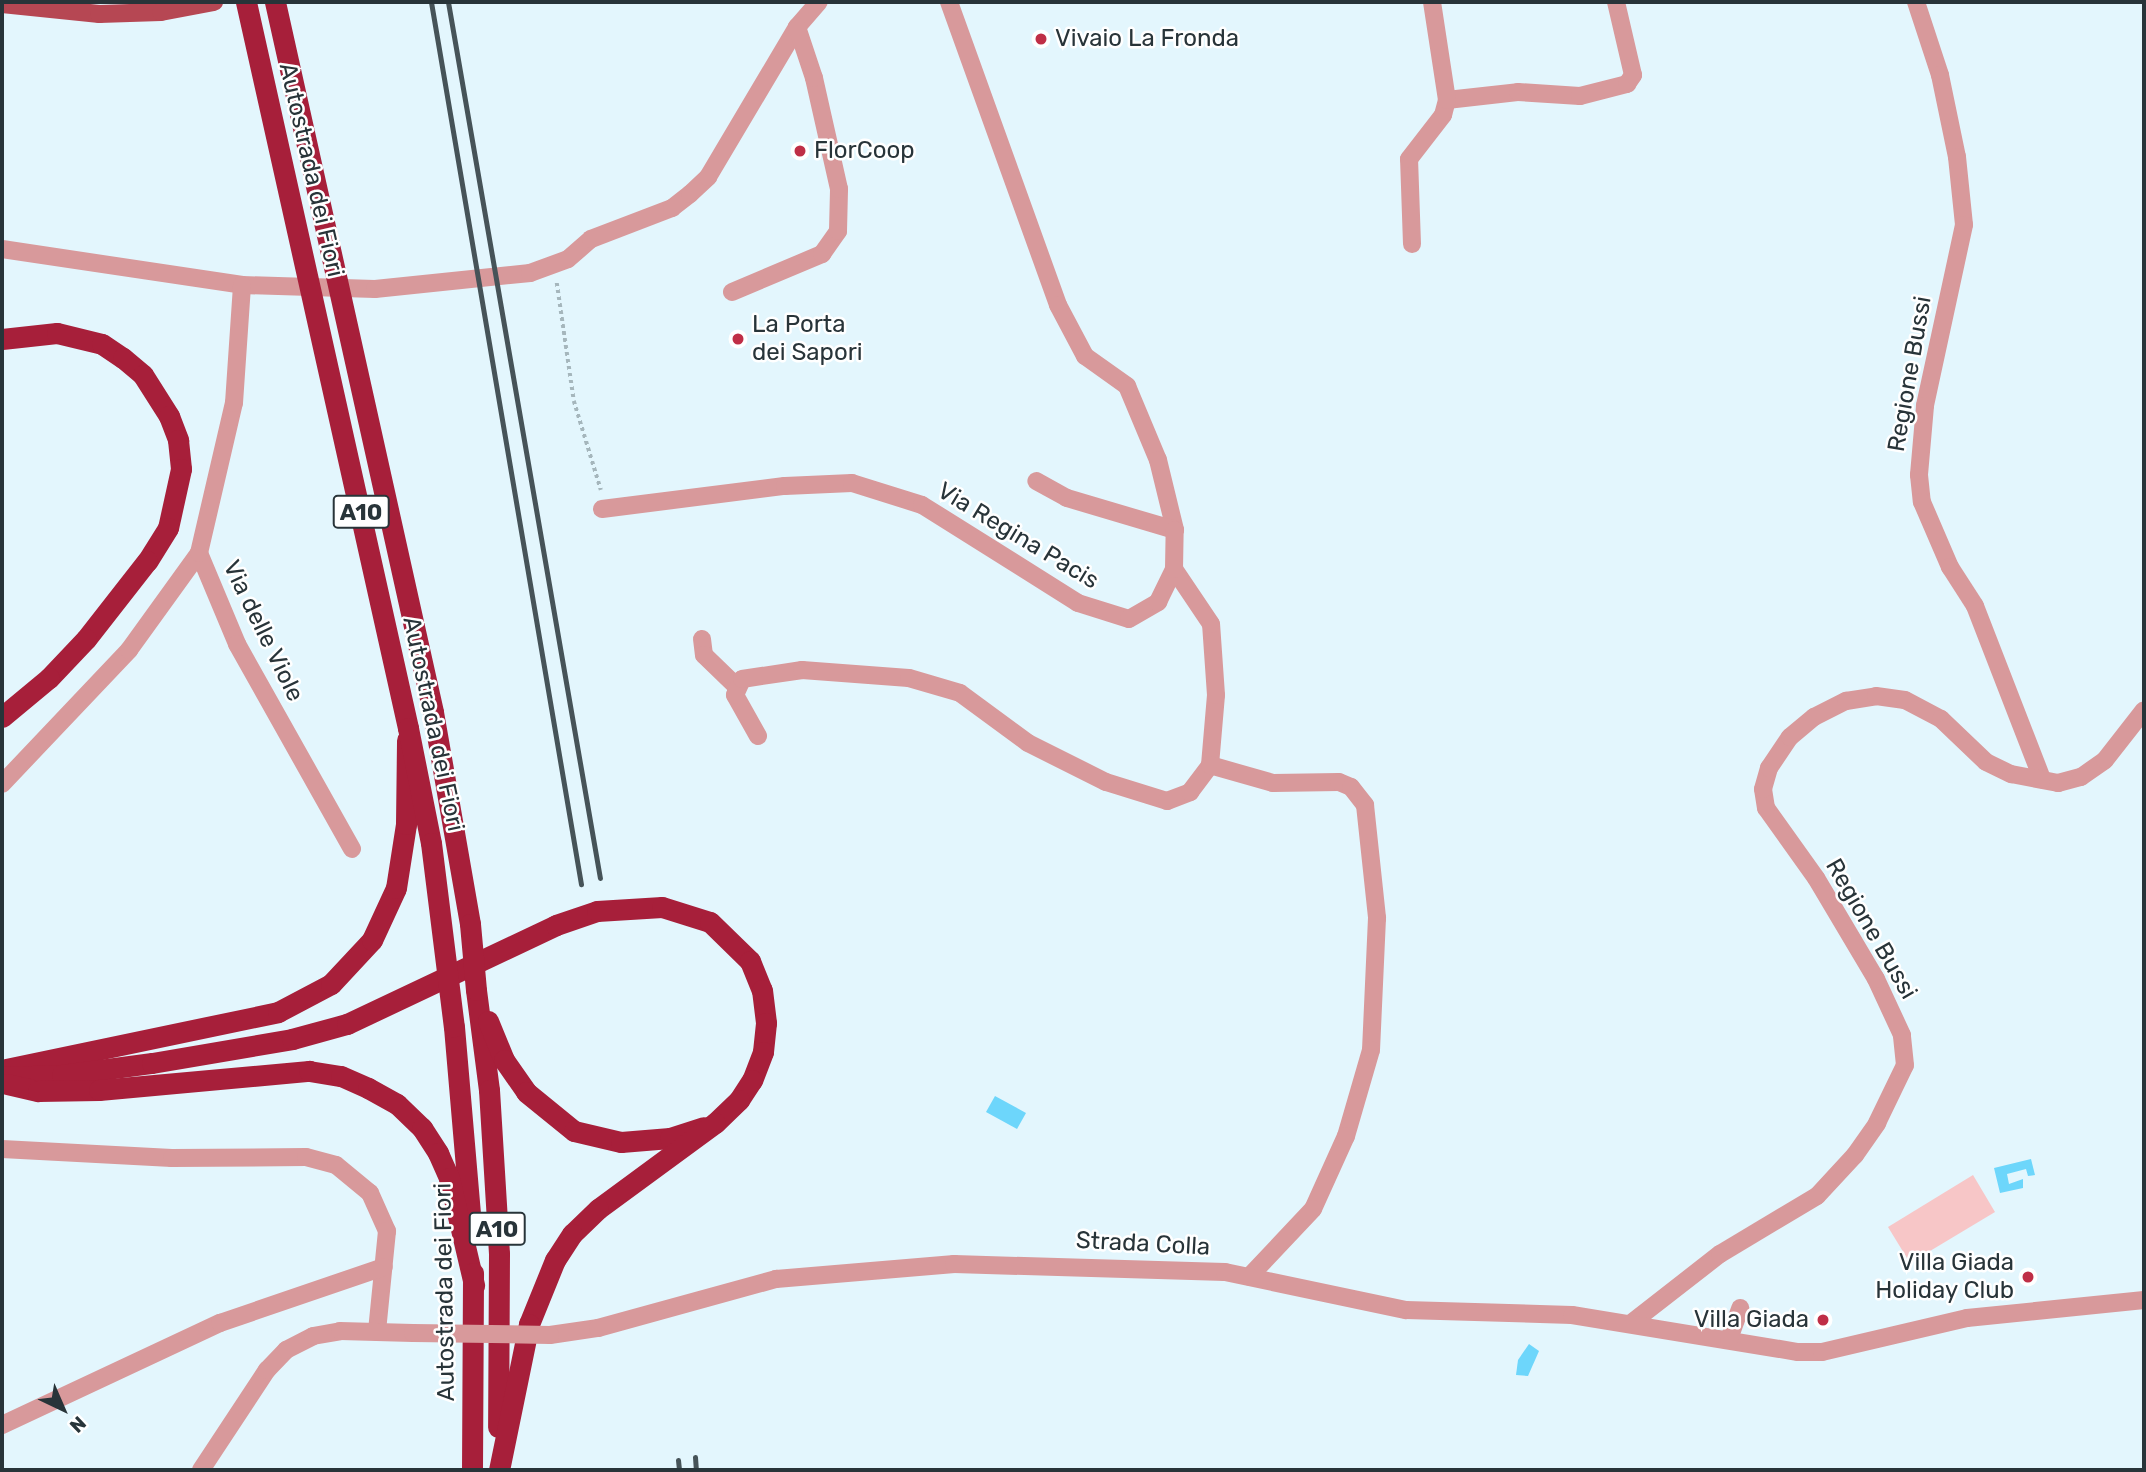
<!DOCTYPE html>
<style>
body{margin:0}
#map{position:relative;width:2146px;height:1472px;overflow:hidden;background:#e3f6fd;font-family:Rubik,sans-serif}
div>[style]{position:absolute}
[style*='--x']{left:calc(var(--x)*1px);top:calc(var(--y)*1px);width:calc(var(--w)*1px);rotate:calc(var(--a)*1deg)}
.green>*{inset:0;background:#f7c6c7}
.water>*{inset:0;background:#6dd6fb}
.path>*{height:3.5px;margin-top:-1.75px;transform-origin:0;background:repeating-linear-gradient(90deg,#a5b6bc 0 3.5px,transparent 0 7px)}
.minor>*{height:18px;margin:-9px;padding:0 9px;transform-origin:9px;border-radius:9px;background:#d8999b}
.major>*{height:18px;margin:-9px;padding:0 9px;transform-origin:9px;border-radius:9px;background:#b64753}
.highway>*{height:21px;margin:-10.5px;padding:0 10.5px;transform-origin:10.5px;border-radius:10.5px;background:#a71f3a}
.rail>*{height:5px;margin:-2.5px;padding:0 2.5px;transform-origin:2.5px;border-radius:2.5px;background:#465358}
.minor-bridge>*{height:18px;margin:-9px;padding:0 9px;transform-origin:9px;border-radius:9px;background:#d8999b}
.highway-bridge>*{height:21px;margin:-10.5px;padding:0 10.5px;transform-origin:10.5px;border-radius:10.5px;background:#a71f3a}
.dots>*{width:19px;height:19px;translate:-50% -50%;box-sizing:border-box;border:4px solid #fff;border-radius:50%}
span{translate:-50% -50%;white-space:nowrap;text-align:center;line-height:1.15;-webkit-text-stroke:5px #fff;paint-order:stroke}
.shield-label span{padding:2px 5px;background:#fff;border:2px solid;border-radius:5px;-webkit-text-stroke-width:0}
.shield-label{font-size:23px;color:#283439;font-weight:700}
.poi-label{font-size:24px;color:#283439}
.left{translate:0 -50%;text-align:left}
.right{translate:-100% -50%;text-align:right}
.street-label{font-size:24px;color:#283439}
.frame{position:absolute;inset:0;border:4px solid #283439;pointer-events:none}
.north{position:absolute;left:28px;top:1374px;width:70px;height:70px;-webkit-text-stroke:5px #fff;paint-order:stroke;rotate:136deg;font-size:19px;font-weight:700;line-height:28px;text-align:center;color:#283439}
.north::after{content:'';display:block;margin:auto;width:24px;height:32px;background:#283439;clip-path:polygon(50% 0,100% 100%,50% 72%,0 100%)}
</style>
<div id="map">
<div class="green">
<i style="clip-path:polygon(1973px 1175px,1995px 1212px,1910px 1263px,1888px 1227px)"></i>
</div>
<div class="water">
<i style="clip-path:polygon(995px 1096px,1026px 1113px,1017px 1129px,986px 1112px)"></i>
<i style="clip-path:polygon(2031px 1159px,2035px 1175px,2028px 1176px,2026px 1169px,2007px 1174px,2009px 1184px,2023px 1179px,2023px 1188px,2000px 1193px,1994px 1168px)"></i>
<i style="clip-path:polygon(1529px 1344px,1539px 1351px,1528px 1376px,1516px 1375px,1518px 1360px)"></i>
</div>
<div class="path">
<i style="--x:557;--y:283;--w:119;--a:81.8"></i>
<i style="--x:574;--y:401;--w:93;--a:73.1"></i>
</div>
<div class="minor">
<i style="--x:949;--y:2;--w:322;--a:70.2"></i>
<i style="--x:1058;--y:305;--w:58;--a:62.1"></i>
<i style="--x:1085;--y:356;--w:52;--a:35.5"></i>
<i style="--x:1127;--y:386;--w:80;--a:67.3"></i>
<i style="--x:1158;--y:460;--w:72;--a:76.3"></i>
<i style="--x:1175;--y:530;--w:113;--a:-163.5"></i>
<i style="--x:1067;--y:498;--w:35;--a:-151"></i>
<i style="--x:1916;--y:2;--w:77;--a:71.8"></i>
<i style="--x:1940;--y:75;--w:84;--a:78.3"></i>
<i style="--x:1957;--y:157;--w:68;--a:84.1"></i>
<i style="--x:1964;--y:225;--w:185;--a:102.2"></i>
<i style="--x:1925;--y:406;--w:69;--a:95"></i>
<i style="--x:1919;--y:475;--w:27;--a:84"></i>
<i style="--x:1922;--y:502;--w:71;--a:66.7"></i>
<i style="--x:1950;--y:567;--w:46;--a:57.3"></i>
<i style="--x:1975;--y:606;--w:186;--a:68.8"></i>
<i style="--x:1447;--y:100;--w:71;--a:-6.4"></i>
<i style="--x:1518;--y:92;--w:62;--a:3.7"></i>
<i style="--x:1580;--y:96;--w:49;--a:-14.3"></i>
<i style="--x:1627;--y:84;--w:11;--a:-56"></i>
<i style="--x:1633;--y:75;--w:75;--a:-103.1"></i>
<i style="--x:1412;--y:244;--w:85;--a:-92"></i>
<i style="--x:1409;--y:159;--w:56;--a:-52.3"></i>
<i style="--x:1443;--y:115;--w:16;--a:-75"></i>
<i style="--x:1447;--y:100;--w:99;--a:-98.7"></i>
<i style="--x:2;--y:249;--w:243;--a:8.5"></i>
<i style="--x:242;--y:285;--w:133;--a:1.7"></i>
<i style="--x:375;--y:289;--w:156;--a:-5.9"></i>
<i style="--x:530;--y:273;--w:40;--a:-20.2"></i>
<i style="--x:568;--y:259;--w:30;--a:-41"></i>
<i style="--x:591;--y:239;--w:87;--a:-20.9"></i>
<i style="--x:672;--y:208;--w:23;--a:-38"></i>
<i style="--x:690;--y:194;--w:25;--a:-43"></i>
<i style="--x:708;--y:177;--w:174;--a:-59.3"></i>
<i style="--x:797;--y:27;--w:33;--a:-49"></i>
<i style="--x:732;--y:292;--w:98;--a:-22.9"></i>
<i style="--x:822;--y:254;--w:28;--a:-55"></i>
<i style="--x:838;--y:231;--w:42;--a:-88.6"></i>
<i style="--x:839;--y:189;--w:114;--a:-102.7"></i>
<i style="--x:814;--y:78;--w:54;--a:-108.4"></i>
<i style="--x:602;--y:509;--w:184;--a:-7.2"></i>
<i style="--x:785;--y:486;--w:67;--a:-2.6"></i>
<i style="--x:852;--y:483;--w:73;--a:17.4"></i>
<i style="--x:922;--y:505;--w:184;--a:32.1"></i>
<i style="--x:1078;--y:603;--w:53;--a:17.4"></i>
<i style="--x:1129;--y:619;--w:34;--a:-30"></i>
<i style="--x:1158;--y:602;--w:37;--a:-64"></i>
<i style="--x:199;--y:553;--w:99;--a:67.3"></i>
<i style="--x:237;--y:644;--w:235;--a:60.7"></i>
<i style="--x:702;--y:639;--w:16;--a:83"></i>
<i style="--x:704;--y:655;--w:45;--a:44.1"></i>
<i style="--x:758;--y:736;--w:47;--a:-119.3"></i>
<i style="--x:735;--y:695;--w:17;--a:-66"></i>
<i style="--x:742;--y:679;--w:61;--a:-8.5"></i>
<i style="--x:802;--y:670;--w:107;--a:4.3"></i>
<i style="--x:909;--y:678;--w:53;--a:16.4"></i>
<i style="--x:960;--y:693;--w:84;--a:36.3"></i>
<i style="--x:1028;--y:743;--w:87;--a:26.6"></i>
<i style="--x:1106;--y:782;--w:64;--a:17.3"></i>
<i style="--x:1167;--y:801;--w:25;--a:-21"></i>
<i style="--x:1190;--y:792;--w:34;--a:-53"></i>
<i style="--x:1210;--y:765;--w:70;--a:-85.1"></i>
<i style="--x:1216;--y:695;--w:71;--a:-94"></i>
<i style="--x:1211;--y:624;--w:66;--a:-123.9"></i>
<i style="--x:1174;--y:569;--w:39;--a:-89"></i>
<i style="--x:1210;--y:765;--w:66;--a:15.9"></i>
<i style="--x:1273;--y:783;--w:66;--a:-0.9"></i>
<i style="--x:1339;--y:782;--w:13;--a:23"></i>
<i style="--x:1351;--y:787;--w:23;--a:52"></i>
<i style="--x:1365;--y:805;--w:114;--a:83.9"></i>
<i style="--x:1377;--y:918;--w:132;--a:92.6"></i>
<i style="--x:1371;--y:1050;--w:90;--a:106.2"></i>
<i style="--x:1346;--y:1136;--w:80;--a:114.3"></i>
<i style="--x:1313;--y:1209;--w:93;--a:133.3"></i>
<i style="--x:2;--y:784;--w:185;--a:-46.5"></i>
<i style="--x:129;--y:650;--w:120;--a:-54.2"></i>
<i style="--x:199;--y:553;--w:154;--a:-76.9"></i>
<i style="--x:234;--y:403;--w:118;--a:-86.1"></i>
<i style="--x:2;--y:1149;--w:170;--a:3"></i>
<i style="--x:172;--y:1158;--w:134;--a:-0.4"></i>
<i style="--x:306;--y:1157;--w:31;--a:15"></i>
<i style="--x:336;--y:1165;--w:44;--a:39.5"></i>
<i style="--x:370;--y:1193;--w:42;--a:65.9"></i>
<i style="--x:387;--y:1231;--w:101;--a:95.7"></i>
<i style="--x:1630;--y:1324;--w:114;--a:-37.9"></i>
<i style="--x:1720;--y:1254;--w:113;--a:-30.9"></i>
<i style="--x:1817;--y:1196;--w:56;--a:-47.2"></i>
<i style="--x:1855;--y:1155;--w:39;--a:-55"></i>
<i style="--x:1877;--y:1123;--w:64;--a:-64.2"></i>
<i style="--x:1905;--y:1065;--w:30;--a:-96"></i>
<i style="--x:1902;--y:1035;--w:62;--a:-114.9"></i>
<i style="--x:1876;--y:979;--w:117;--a:-120.7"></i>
<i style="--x:1816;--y:878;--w:86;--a:-125.5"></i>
<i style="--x:1766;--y:808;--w:19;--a:-99"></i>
<i style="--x:1763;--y:789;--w:22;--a:-74"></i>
<i style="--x:1769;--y:768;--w:37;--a:-56"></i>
<i style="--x:1790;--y:737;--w:31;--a:-40"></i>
<i style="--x:1814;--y:717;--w:36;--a:-27"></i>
<i style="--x:1846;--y:701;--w:30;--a:-9"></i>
<i style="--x:1876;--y:696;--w:29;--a:8"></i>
<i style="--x:1905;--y:700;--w:41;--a:27.8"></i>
<i style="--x:1941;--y:719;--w:62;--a:43.7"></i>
<i style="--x:1986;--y:762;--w:28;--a:26"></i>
<i style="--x:2011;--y:774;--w:48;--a:10.8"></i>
<i style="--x:2058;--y:783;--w:24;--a:-15"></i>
<i style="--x:2081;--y:777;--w:29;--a:-35"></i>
<i style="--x:2105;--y:760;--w:63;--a:-52"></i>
<i style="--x:550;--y:1335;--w:49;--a:-8.3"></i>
<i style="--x:598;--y:1328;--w:185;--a:-15.4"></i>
<i style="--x:776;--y:1279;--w:179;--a:-4.8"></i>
<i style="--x:954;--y:1264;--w:271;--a:1.7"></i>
<i style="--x:1225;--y:1272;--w:185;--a:11.9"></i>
<i style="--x:1406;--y:1310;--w:166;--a:1.7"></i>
<i style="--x:1572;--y:1315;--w:229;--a:9.3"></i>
<i style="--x:1798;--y:1352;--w:24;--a:0"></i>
<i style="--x:1822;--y:1352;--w:149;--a:-13.2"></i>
<i style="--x:1967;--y:1318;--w:178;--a:-5.8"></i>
<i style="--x:1729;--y:1339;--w:33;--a:-70"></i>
<i style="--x:2;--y:1425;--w:241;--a:-25.1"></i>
<i style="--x:220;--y:1323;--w:173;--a:-18.9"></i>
<i style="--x:201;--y:1470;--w:120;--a:-56.6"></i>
<i style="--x:267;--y:1370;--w:28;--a:-46"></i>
<i style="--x:286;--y:1350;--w:30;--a:-27"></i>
<i style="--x:313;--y:1336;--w:27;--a:-10"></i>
<i style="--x:340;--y:1331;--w:73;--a:1.6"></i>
</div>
<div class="major">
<i style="--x:2;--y:4;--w:98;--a:5.9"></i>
<i style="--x:99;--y:14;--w:62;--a:-1.8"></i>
<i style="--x:161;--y:12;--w:54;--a:-10.7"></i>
</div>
<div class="highway">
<i style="--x:2;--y:339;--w:55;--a:-6.2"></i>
<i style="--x:57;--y:333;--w:46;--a:13.7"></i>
<i style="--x:102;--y:344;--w:25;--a:34"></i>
<i style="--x:123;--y:358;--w:26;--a:40"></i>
<i style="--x:143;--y:375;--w:49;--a:57.6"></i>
<i style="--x:169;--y:416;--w:26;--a:69"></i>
<i style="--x:178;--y:440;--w:29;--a:84"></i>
<i style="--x:181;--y:469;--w:60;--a:102.4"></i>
<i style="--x:168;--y:528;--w:39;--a:122"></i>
<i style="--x:147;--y:561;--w:99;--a:128"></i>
<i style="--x:86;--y:639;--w:54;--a:133.5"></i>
<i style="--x:49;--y:678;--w:61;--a:140.3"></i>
<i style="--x:476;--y:990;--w:101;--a:82.6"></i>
<i style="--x:489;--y:1090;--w:164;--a:86.5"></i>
<i style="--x:499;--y:1254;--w:173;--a:90.3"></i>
<i style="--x:488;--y:1021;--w:42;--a:67.7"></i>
<i style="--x:504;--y:1060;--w:39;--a:55"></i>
<i style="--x:526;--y:1092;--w:62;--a:39.1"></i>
<i style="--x:574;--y:1131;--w:48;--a:13.2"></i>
<i style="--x:621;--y:1142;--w:49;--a:-4.7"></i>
<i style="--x:670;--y:1138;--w:35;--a:-18"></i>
<i style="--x:454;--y:1027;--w:201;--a:85.1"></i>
<i style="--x:6;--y:1069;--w:278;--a:-11.8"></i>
<i style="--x:278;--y:1012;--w:60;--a:-27.8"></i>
<i style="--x:331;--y:984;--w:60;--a:-47"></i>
<i style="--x:372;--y:940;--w:57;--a:-65.2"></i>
<i style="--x:396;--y:888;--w:65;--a:-81.1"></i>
<i style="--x:406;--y:824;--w:84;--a:-89.3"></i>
<i style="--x:2;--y:1077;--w:60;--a:-1.9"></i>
<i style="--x:62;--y:1075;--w:91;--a:-7.6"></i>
<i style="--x:152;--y:1063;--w:142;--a:-9.7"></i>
<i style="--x:292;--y:1039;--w:57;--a:-15.3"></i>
<i style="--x:347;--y:1024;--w:231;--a:-25.3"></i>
<i style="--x:556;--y:925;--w:43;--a:-18.9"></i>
<i style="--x:597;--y:911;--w:65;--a:-3.5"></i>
<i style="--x:662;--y:907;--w:50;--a:17.4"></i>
<i style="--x:710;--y:922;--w:56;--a:44.3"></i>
<i style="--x:750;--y:961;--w:31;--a:68"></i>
<i style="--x:762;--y:990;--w:33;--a:83"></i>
<i style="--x:766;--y:1023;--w:29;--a:96"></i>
<i style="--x:763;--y:1052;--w:30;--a:111"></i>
<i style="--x:752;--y:1080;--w:24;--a:123"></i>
<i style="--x:739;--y:1100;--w:33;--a:136"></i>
<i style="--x:715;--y:1123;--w:145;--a:143.7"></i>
<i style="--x:598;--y:1209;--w:36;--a:136"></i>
<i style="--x:572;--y:1234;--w:31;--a:123"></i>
<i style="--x:555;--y:1260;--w:69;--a:112.1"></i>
<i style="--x:529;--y:1324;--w:149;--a:101.6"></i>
<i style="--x:7;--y:1084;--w:32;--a:13"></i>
<i style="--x:38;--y:1091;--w:61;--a:-0.9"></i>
<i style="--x:99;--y:1090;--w:211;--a:-5.2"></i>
<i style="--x:309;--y:1071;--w:32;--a:9"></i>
<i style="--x:341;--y:1076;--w:30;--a:24"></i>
<i style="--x:368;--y:1088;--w:33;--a:29"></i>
<i style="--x:397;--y:1104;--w:35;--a:44"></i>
<i style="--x:422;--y:1128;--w:30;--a:57"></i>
<i style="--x:438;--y:1153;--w:27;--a:66"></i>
<i style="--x:449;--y:1178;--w:110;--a:76.8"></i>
<i style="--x:472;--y:1470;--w:197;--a:-89.7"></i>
</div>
<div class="rail">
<i style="--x:431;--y:2;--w:895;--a:80.35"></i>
<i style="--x:448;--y:2;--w:889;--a:80.16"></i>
<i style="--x:695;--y:1457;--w:13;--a:86"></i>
<i style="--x:678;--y:1460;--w:10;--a:84"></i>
</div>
<div class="minor-bridge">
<i style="--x:413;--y:1333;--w:137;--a:0.8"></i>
</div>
<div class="highway-bridge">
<i style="--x:246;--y:2;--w:744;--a:77.42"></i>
<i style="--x:408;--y:728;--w:117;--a:78.7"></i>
<i style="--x:431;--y:843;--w:185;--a:82.9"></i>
<i style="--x:275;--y:2;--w:727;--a:77.45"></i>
<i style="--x:433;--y:712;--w:215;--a:80.1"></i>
<i style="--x:470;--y:924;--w:66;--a:84.8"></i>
</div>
<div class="dots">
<i style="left:1041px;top:39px;background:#bf2e46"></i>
<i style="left:800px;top:151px;background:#bf2e46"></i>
<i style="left:738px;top:339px;background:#bf2e46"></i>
<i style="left:2028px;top:1277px;background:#bf2e46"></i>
<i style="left:1823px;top:1320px;background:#bf2e46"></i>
</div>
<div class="shield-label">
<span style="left:361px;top:512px">A10</span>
<span style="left:497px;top:1229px">A10</span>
</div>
<div class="poi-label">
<span class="left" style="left:1055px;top:39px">Vivaio La Fronda</span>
<span class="left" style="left:814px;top:151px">FlorCoop</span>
<span class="left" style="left:752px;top:339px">La Porta<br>dei Sapori</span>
<span class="right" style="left:2014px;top:1277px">Villa Giada<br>Holiday Club</span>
<span class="right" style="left:1809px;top:1320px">Villa Giada</span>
</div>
<div class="street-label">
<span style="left:311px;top:170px;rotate:77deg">Autostrada dei Fiori</span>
<span style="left:1910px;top:374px;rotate:-80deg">Regione Bussi</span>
<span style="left:1018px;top:536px;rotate:31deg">Via Regina Pacis</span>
<span style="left:263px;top:631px;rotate:64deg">Via delle Viole</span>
<span style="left:433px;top:724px;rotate:78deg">Autostrada dei Fiori</span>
<span style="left:1871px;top:929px;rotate:60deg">Regione Bussi</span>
<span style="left:1143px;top:1244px;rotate:3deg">Strada Colla</span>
<span style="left:445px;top:1292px;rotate:-91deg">Autostrada dei Fiori</span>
</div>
<div class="frame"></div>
<div class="north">N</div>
</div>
